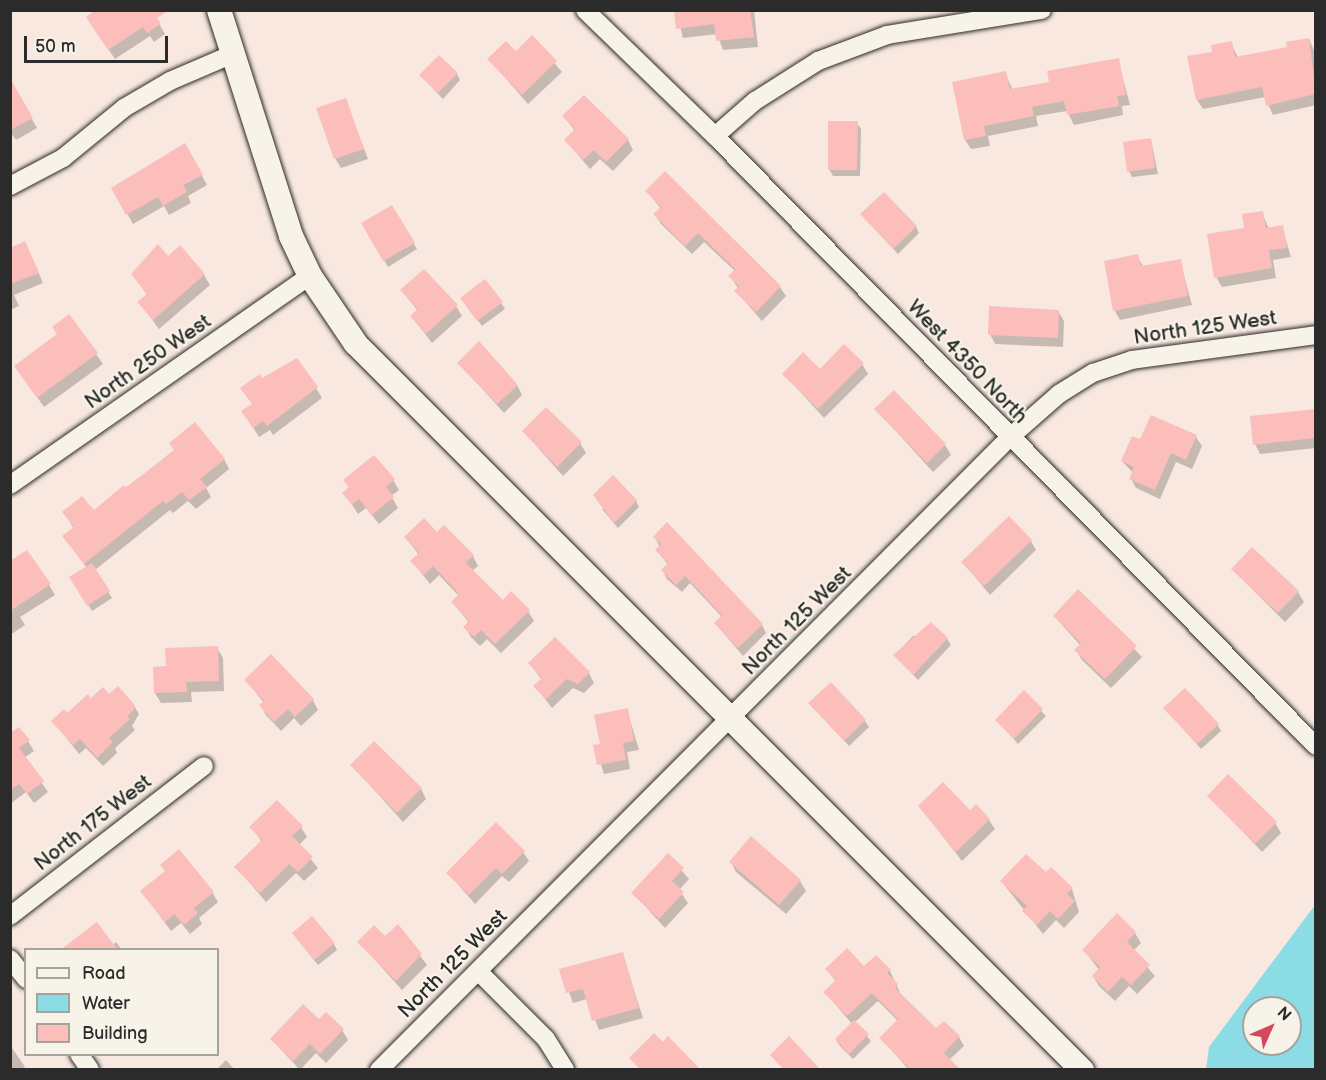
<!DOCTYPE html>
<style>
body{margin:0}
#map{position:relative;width:1326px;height:1080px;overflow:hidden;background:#f8e8df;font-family:"Balsamiq Sans",sans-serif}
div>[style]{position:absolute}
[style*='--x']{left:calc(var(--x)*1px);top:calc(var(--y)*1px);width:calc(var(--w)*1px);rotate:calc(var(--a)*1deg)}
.water>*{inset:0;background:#8cdce6}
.shadow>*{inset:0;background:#0003}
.building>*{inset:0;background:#fbbebb}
.roads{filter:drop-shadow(0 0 2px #2b2b2b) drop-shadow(0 0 2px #2b2b2b)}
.minor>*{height:18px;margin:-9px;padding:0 9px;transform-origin:9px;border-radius:9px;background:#f7f3e8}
.tertiary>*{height:24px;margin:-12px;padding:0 12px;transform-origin:12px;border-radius:12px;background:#f7f3e8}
span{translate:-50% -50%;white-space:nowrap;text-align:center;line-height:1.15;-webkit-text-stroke:4.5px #f7f3e8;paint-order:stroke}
.street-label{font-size:21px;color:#2b2b2b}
.frame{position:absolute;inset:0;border:12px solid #2b2b2b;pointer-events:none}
.legend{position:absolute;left:24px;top:948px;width:195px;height:108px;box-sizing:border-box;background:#f7f3e8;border:2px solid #a5a39c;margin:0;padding:8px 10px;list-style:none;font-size:18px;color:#2b2b2b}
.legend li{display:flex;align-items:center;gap:12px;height:30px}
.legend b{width:30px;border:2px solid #a5a39c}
.north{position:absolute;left:1242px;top:996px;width:60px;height:60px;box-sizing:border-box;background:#f7f3e8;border:2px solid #a5a39c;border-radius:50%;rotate:45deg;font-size:16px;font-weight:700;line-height:24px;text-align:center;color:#2b2b2b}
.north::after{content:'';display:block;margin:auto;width:21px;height:27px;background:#d1495b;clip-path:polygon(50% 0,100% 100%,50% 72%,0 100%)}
.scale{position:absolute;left:24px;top:36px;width:144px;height:27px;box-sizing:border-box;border:3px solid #2b2b2b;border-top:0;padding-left:8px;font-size:18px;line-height:21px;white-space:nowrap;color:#2b2b2b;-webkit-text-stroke:4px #f7f3e8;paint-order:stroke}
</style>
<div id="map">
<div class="water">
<i style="clip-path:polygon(evenodd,1315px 905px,1315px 1069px,1206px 1069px,1209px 1047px,1315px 905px,1254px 1008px,1290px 1008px,1290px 1044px,1254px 1044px,1254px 1008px)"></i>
</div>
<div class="shadow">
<i style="clip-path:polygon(676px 10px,754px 10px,758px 47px,723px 50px,717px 34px,683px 38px)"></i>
<i style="clip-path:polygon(155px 17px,165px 34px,154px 42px,150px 36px,115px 59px,93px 27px)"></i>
<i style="clip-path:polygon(532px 37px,562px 72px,528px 104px,489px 59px,516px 53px)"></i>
<i style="clip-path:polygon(1309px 39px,1316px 55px,1316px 105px,1273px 115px,1265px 97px,1203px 109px,1197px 100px,1214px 53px,1231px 43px,1238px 58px,1289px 48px)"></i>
<i style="clip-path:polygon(1118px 60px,1130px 105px,1122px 106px,1123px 115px,1074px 125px,1067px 111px,1036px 116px,1038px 126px,988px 136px,990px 146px,971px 149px,965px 140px,1005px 73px,1013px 90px,1050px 83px)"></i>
<i style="clip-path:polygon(457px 74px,460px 80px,443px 99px,421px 76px)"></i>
<i style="clip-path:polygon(10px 81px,37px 128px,16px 140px,10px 132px)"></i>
<i style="clip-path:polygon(345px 100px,368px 159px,341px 168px,335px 158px)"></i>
<i style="clip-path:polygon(564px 117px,628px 140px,633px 150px,613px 171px,600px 159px,590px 169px,566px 141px,575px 131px)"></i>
<i style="clip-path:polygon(857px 123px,861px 129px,860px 176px,833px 176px,829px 169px)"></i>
<i style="clip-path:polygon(1151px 140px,1158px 174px,1132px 177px,1129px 171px)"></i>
<i style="clip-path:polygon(185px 145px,207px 185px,188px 196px,191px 203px,169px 215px,164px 206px,133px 224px,113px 188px)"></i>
<i style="clip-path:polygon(647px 191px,780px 287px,786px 296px,762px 321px,736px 291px,738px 288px,730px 276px,735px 271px,704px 242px,692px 254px,661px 224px,655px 214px,661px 209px)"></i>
<i style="clip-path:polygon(392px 207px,417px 249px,388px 267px,363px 224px)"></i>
<i style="clip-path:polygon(1262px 213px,1269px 229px,1282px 227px,1291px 257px,1273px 260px,1276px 278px,1222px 287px,1216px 277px,1246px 230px)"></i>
<i style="clip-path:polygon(862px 214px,916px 227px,919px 233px,898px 254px)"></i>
<i style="clip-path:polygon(10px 249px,30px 253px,43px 283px,14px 295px,19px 306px,10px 310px)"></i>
<i style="clip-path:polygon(1137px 256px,1143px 266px,1180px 261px,1192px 305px,1120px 320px,1115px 311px)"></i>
<i style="clip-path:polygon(168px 258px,204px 275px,210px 285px,159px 329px,139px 302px,147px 295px,133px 274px)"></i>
<i style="clip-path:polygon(402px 291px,456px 306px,462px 316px,432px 343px,412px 317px,418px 311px)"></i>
<i style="clip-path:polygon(501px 303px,505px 309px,482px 326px,466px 304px)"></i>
<i style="clip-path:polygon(1058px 311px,1064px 321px,1063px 347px,995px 344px,990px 334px)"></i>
<i style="clip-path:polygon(69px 316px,103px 364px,44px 407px,16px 367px,58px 335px)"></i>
<i style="clip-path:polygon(459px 363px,517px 385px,522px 395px,504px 413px)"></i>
<i style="clip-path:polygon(862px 364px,868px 374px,824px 418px,784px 374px)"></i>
<i style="clip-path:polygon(262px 380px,316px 388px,322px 398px,273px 435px,270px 430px,259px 437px,249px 421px)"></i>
<i style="clip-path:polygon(876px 409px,945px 445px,951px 455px,933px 472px)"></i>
<i style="clip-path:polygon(1316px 410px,1316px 448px,1260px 454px,1255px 444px)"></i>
<i style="clip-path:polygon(524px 432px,580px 443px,586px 453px,563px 476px)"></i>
<i style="clip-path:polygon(1196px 437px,1202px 446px,1192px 469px,1176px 462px,1160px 499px,1136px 488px,1131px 479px,1133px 473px,1122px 461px,1141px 441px)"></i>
<i style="clip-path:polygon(175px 451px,224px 459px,229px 469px,206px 488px,211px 497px,196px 509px,188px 501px,173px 513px,170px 510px,95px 570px,112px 598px,92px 611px,71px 578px,87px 568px,64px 537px,74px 529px,64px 512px,93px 512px)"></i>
<i style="clip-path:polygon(393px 480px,399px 490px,391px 496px,398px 508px,379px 524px,366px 508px,358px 514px,344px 493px,350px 489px,345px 481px)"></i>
<i style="clip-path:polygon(636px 501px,639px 507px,618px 528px,602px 509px)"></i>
<i style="clip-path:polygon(437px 534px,473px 556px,478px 566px,472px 571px,503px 602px,528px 611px,534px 621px,501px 653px,487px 639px,480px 646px,471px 637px,465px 627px,469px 623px,453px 602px,459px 596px,439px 575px,430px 584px,412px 561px,419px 555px,406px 538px)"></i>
<i style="clip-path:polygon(655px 537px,762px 625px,766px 633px,743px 656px,716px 624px,722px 617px,690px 583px,682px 592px,667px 579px,663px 571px,668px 565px,657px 550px,659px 546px)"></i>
<i style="clip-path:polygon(1031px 541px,1036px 550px,990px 595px,963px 562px)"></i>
<i style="clip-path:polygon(10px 562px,49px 585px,55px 595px,20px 617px,25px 625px,10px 635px)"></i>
<i style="clip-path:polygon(1233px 570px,1298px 592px,1304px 602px,1285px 622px)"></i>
<i style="clip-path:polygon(1078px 591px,1142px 657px,1111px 688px,1082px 660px,1076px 650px,1081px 646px,1054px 616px)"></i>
<i style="clip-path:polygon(913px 636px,947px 639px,951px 645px,918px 680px,895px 655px)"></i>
<i style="clip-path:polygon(217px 648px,223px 658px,224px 691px,191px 692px,192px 702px,161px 703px,155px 693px,167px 667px)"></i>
<i style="clip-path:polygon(530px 664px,589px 673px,594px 683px,584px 693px,573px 688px,552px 708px,535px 686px,542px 680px)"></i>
<i style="clip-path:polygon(246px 680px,313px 700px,318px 710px,301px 726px,294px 718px,281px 731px,266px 715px,261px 706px,264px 703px)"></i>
<i style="clip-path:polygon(1024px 692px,1046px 716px,1018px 744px,997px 720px)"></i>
<i style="clip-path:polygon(109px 696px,133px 704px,139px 714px,132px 726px,135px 730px,115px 748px,117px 753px,103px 766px,86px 748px,79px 754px,53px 721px,91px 700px)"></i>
<i style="clip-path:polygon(810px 704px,865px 721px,869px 727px,849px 746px)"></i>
<i style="clip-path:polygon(1165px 708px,1217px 724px,1221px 731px,1201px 749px)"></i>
<i style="clip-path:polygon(627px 710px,639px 750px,627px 752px,630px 769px,604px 774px,595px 746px,602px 745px)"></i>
<i style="clip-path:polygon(10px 735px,28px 741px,34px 751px,24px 758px,48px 792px,34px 803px,26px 792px,10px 804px)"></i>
<i style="clip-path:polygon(352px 765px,421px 789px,426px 799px,403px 822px)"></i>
<i style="clip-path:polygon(1209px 796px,1275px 823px,1281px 833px,1262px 852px)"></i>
<i style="clip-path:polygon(920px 807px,970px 812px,989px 820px,995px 829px,962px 861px)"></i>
<i style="clip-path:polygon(251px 827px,301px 827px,307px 837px,299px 845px,318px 868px,304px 881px,296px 873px,266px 902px,236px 867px,262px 842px)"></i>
<i style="clip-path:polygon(523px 852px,529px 861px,509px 882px,502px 876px,475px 904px,448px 873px)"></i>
<i style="clip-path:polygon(668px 855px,689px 879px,679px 890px,688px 903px,665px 928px,633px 893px)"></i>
<i style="clip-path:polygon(731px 862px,800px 881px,806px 891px,786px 914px,736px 872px)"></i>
<i style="clip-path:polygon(1046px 874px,1072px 889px,1079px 912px,1064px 928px,1056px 920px,1043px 934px,1002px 882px)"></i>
<i style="clip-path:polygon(142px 892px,212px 892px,218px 902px,199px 918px,202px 924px,190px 934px,181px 923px,171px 931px)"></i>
<i style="clip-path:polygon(397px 926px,427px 965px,402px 990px,359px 942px,385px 939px)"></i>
<i style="clip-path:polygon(1135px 933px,1141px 943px,1133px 951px,1155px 976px,1137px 994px,1129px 986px,1115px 1001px,1099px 986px,1093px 976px,1099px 970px,1084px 950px)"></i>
<i style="clip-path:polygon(297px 939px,334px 944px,337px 950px,318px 965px)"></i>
<i style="clip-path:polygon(116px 942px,122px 950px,73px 950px,113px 945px)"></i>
<i style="clip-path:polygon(622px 953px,643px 1018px,599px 1030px,587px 999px,573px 1003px,561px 970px)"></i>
<i style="clip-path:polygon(876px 957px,890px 971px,901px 995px,936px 1031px,959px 1037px,964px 1046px,949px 1060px,959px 1070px,909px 1070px,881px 1038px,898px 1021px,878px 1001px,855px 1022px,871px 1041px,853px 1059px,840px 1046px,836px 1040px,852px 1024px,825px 992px,836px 982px,827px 969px,864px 968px)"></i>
<i style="clip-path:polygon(342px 1030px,348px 1040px,326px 1063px,316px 1053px,300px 1070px,271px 1039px)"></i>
<i style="clip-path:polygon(10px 1045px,25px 1067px,21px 1070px,10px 1070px)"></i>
<i style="clip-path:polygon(226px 1060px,235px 1070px,216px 1070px)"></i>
</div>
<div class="building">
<i style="clip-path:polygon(95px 10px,169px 10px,157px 18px,161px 24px,147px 33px,143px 27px,108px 50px,86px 17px)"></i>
<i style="clip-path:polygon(674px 10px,750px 10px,754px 37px,716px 41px,714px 24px,676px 29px)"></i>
<i style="clip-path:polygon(532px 35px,557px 61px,522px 95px,487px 59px,506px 41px,516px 51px)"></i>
<i style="clip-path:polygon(1309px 38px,1316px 94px,1266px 106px,1262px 87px,1196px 100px,1187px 56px,1212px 52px,1211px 45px,1232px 41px,1235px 57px,1287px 47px,1286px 42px)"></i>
<i style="clip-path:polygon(439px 55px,458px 73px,438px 93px,419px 75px)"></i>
<i style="clip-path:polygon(1119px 58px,1126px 95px,1117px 96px,1119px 106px,1067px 115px,1064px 101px,1032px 107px,1034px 116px,984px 126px,986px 136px,964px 140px,952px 82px,1006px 71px,1010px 89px,1049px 82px,1047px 71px)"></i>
<i style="clip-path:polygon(10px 78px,33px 118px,10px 130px)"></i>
<i style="clip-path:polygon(584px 95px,629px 139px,606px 162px,594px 150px,583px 160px,564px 140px,575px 129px,562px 116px)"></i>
<i style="clip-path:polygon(346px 98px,364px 149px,334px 159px,316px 108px)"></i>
<i style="clip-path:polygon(828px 121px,858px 121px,857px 170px,828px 170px)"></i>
<i style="clip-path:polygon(1151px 138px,1155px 168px,1127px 172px,1123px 142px)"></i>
<i style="clip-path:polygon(185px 143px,203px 175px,183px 185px,187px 192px,163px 206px,158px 197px,126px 215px,111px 188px)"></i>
<i style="clip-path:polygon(665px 171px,781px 286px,756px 312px,734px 291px,739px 286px,728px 276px,735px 269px,698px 233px,685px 246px,653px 214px,661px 207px,645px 191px)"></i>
<i style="clip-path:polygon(884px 192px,917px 226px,893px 249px,860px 214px)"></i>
<i style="clip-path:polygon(392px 205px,415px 243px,383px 261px,361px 223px)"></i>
<i style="clip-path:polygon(1263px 211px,1266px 228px,1283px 225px,1287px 248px,1269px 250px,1272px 268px,1214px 278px,1207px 234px,1244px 228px,1242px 214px)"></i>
<i style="clip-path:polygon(25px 241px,39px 273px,10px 284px,10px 248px)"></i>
<i style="clip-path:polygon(158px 244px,168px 256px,180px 245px,205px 274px,153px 320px,137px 302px,147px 294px,131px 274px)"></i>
<i style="clip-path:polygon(1138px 254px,1141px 266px,1181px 259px,1188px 296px,1113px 311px,1104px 261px)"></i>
<i style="clip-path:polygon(424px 269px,458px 305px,426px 334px,410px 316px,418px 309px,400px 290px)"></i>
<i style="clip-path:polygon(485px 279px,503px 302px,477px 321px,460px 298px)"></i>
<i style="clip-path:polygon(989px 306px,1059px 310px,1058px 338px,988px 335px)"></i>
<i style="clip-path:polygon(69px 314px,98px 353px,37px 398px,14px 366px,57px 334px,52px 327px)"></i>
<i style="clip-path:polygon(479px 341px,518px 385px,497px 404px,457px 363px)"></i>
<i style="clip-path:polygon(844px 344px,864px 363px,818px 409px,782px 374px,803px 352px,820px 369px)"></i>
<i style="clip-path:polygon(297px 358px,318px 387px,267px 426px,263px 421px,253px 428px,241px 411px,252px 404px,240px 388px,260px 374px,262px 378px)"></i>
<i style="clip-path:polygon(894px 390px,946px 444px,927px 463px,874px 409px)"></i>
<i style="clip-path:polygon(546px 407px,582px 442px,557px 467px,522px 431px)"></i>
<i style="clip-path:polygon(1316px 409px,1316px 438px,1253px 445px,1250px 416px)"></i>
<i style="clip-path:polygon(1151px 415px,1197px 435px,1186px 460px,1171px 453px,1155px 490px,1129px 479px,1134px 467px,1121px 461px,1132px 436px,1140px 439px)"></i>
<i style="clip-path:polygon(195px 422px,225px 459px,200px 479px,207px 487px,189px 500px,182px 492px,166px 504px,163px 501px,84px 564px,62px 536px,74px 527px,62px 512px,82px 496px,94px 510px,124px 485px,126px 488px,174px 450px,169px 443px)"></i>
<i style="clip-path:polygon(374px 455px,395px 479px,386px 487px,394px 497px,372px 515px,359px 499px,352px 505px,342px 493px,349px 487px,343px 480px)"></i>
<i style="clip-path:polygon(613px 475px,637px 500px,614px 523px,593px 495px)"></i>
<i style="clip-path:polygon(1009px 516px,1032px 540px,984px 586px,961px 562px)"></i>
<i style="clip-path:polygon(424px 518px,437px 532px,444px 525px,474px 555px,466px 563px,503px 600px,511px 591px,530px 610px,495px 644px,481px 630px,474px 637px,463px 627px,469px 621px,451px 602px,459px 594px,433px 566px,424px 575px,410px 561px,419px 553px,404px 537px)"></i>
<i style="clip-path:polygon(667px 522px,763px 624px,738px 648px,714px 623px,722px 615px,685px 576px,676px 585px,661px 570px,668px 563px,655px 550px,661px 544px,653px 537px)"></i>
<i style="clip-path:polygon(1252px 547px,1299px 591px,1278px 613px,1231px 569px)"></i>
<i style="clip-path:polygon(27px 550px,51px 584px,10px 611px,10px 561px)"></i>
<i style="clip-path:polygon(92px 563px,110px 591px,87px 606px,69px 577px)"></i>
<i style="clip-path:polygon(1078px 589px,1137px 646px,1105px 679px,1074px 650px,1081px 643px,1053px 616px)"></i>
<i style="clip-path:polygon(931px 622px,948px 638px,913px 675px,893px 655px)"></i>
<i style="clip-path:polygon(555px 637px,590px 672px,578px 684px,567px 679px,546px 699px,533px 686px,542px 678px,528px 663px)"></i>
<i style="clip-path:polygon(218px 646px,219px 681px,186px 682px,187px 692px,154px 693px,153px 667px,166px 666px,165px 648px)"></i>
<i style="clip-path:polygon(271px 654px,314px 699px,295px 717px,288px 709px,274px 722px,259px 705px,264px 701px,244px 680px)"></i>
<i style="clip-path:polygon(831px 682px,866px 720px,844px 741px,808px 703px)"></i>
<i style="clip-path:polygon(118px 686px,134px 704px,134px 710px,127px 716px,130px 719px,109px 738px,113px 742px,97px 758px,80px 739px,73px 745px,51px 721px,64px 709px,67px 713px,88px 694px,91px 698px,103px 687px,109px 694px)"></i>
<i style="clip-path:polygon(1185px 688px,1219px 724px,1197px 744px,1163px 708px)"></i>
<i style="clip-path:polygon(1024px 690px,1043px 709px,1014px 739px,995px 720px)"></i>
<i style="clip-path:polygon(628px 708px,634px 741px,623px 743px,626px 760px,597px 765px,593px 745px,600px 744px,594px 715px)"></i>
<i style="clip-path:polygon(19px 727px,30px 740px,19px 748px,44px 781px,27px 794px,19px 784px,10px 790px,10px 733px)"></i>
<i style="clip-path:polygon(374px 741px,422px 788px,397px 813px,350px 765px)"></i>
<i style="clip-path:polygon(1228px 774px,1277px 822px,1255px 844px,1207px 796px)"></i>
<i style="clip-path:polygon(943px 782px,970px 810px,976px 804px,990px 819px,956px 852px,918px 806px)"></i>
<i style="clip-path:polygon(277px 800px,303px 826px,292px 836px,313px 857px,298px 872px,289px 864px,260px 893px,234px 867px,262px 840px,249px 827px)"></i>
<i style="clip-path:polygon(496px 822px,525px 851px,502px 874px,496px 868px,469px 895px,446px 873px)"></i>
<i style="clip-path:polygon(751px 836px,801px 880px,779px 905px,729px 862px)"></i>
<i style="clip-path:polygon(179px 849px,214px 892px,194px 908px,198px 913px,184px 925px,174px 914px,165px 922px,140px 891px,165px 871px,160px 865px)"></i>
<i style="clip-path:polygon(668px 853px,684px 868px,672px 881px,684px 892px,659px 919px,631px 893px)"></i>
<i style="clip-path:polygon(1026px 854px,1046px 872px,1051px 867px,1073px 888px,1067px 894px,1075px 901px,1058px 919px,1050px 911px,1037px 925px,1022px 911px,1027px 906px,1000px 881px)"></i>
<i style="clip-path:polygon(1117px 913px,1136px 932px,1127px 942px,1150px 965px,1131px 985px,1122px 977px,1108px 992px,1092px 976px,1100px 967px,1082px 950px)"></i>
<i style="clip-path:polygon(312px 916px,335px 943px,314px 960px,292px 933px)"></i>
<i style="clip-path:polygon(97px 922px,118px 950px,60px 950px)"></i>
<i style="clip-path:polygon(398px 924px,422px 954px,396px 981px,357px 942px,374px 925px,385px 936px)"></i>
<i style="clip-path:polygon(847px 948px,864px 966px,876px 955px,891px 970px,887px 973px,898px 984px,895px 988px,936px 1028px,944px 1021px,960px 1036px,944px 1053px,961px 1070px,911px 1070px,879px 1038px,898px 1019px,872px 993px,847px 1016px,823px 992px,836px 980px,825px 969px)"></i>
<i style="clip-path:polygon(623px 952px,639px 1008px,592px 1021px,583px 989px,566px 993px,559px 969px)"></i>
<i style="clip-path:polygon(303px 1004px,319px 1019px,326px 1012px,344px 1029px,320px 1054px,310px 1044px,293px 1061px,270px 1039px)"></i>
<i style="clip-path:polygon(854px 1020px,869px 1034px,849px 1054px,835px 1039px)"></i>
<i style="clip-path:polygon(654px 1033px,663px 1042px,668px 1036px,701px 1070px,641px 1070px,629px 1058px)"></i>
<i style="clip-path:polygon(789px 1036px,821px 1070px,784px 1070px,770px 1055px)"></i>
</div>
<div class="roads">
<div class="minor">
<i style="--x:585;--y:10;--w:181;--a:44.1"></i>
<i style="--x:715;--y:136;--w:856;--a:45.43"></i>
<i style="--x:715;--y:136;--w:53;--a:-41.2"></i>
<i style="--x:755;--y:101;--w:75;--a:-32.4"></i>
<i style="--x:818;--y:61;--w:74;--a:-20.6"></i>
<i style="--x:887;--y:35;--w:157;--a:-9.2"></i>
<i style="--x:10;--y:186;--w:60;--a:-27.8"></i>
<i style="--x:63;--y:158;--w:79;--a:-39.3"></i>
<i style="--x:124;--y:108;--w:53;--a:-30.4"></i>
<i style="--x:170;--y:81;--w:71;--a:-23.3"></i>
<i style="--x:10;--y:485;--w:366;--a:-34.9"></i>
<i style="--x:10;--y:916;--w:245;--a:-37.7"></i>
<i style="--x:10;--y:959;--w:26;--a:51"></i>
<i style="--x:478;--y:971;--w:96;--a:45"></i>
<i style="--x:546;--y:1039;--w:36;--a:58"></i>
<i style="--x:79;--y:1054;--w:19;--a:55"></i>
<i style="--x:379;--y:1070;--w:892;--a:-45.09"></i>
<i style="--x:1009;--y:438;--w:67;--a:-41.3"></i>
<i style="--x:1059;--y:394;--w:40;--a:-32"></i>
<i style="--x:1093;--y:373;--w:41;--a:-18.4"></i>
<i style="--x:1132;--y:360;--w:186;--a:-7.7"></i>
</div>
<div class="tertiary">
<i style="--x:219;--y:10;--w:237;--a:72.3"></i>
<i style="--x:291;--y:236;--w:44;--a:64.6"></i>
<i style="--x:310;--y:276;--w:82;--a:55.9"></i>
<i style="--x:356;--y:344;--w:1027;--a:45"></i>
</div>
</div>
<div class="street-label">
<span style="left:1205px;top:328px;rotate:-8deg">North 125 West</span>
<span style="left:148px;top:362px;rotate:-35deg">North 250 West</span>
<span style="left:967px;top:362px;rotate:46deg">West 4350 North</span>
<span style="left:797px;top:621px;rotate:-45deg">North 125 West</span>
<span style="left:93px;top:823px;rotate:-38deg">North 175 West</span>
<span style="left:453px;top:964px;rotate:-45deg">North 125 West</span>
</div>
<div class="frame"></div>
<ul class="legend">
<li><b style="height:8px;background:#f7f3e8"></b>Road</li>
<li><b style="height:16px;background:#8cdce6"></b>Water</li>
<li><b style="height:16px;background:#fbbebb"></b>Building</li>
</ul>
<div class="north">N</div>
<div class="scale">50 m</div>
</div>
